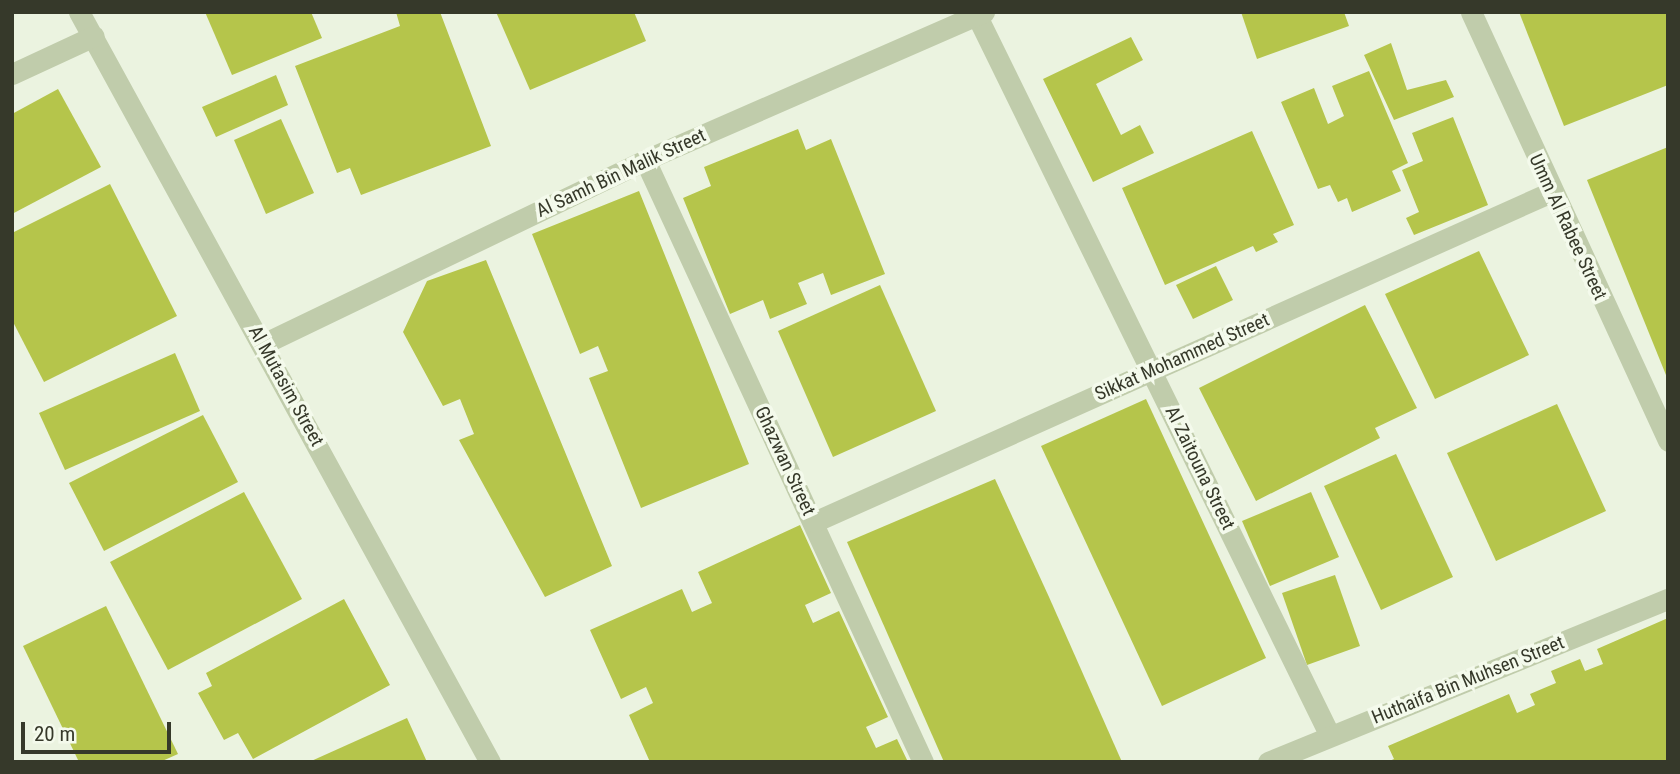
<!DOCTYPE html>
<style>
body{margin:0}
#map{position:relative;width:1680px;height:774px;overflow:hidden;background:#ebf3e0;font-family:"Roboto Condensed",sans-serif}
div>[style]{position:absolute}
[style*='--x']{left:calc(var(--x)*1px);top:calc(var(--y)*1px);width:calc(var(--w)*1px);rotate:calc(var(--a)*1deg)}
.building>*{inset:0;background:#b5c54b}
.street>*{height:21px;margin:-10.5px;padding:0 10.5px;transform-origin:10.5px;border-radius:10.5px;background:#c0ccab}
span{translate:-50% -50%;white-space:nowrap;text-align:center;line-height:1.15;-webkit-text-stroke:7px #f4faec;paint-order:stroke}
.street-label{font-size:19px;color:#36392a}
.frame{position:absolute;inset:0;border:14px solid #36392a;pointer-events:none}
.scale{position:absolute;left:21px;top:722px;width:150px;height:32px;box-sizing:border-box;border:4px solid #36392a;border-top:0;padding-left:9px;font-size:21px;line-height:24px;white-space:nowrap;color:#36392a;-webkit-text-stroke:5px #f4faec;paint-order:stroke}
</style>
<div id="map">
<div class="building">
<i style="clip-path:polygon(205px 12px,311px 12px,322px 38px,232px 75px)"></i>
<i style="clip-path:polygon(396px 12px,440px 12px,491px 146px,361px 195px,350px 168px,337px 173px,295px 66px,400px 26px)"></i>
<i style="clip-path:polygon(496px 12px,634px 12px,646px 41px,530px 90px)"></i>
<i style="clip-path:polygon(1241px 12px,1344px 12px,1349px 26px,1257px 59px)"></i>
<i style="clip-path:polygon(1519px 12px,1668px 12px,1668px 85px,1564px 126px)"></i>
<i style="clip-path:polygon(1131px 37px,1143px 60px,1096px 84px,1121px 135px,1140px 125px,1154px 153px,1093px 182px,1043px 79px)"></i>
<i style="clip-path:polygon(1391px 43px,1407px 90px,1446px 80px,1454px 97px,1394px 120px,1364px 55px)"></i>
<i style="clip-path:polygon(1369px 71px,1408px 163px,1392px 171px,1401px 191px,1352px 212px,1347px 198px,1338px 202px,1330px 185px,1318px 189px,1281px 102px,1314px 88px,1328px 124px,1344px 116px,1332px 86px)"></i>
<i style="clip-path:polygon(276px 75px,288px 105px,216px 137px,202px 107px)"></i>
<i style="clip-path:polygon(58px 89px,101px 167px,12px 214px,12px 114px)"></i>
<i style="clip-path:polygon(1453px 117px,1488px 205px,1414px 235px,1406px 218px,1419px 212px,1402px 170px,1423px 161px,1412px 133px)"></i>
<i style="clip-path:polygon(281px 119px,314px 193px,266px 214px,234px 140px)"></i>
<i style="clip-path:polygon(798px 129px,806px 150px,831px 139px,885px 274px,831px 295px,823px 273px,798px 283px,807px 304px,770px 319px,763px 300px,730px 314px,683px 198px,711px 186px,704px 167px)"></i>
<i style="clip-path:polygon(1252px 131px,1294px 225px,1273px 234px,1278px 242px,1256px 252px,1253px 246px,1165px 285px,1122px 188px)"></i>
<i style="clip-path:polygon(1668px 147px,1668px 380px,1587px 180px)"></i>
<i style="clip-path:polygon(110px 184px,177px 316px,44px 382px,12px 320px,12px 233px)"></i>
<i style="clip-path:polygon(639px 191px,749px 464px,641px 508px,589px 378px,608px 371px,598px 346px,580px 354px,532px 234px)"></i>
<i style="clip-path:polygon(1479px 251px,1529px 355px,1435px 399px,1385px 294px)"></i>
<i style="clip-path:polygon(486px 260px,612px 566px,545px 597px,459px 440px,474px 434px,460px 399px,443px 406px,403px 332px,427px 281px)"></i>
<i style="clip-path:polygon(1216px 266px,1233px 300px,1193px 319px,1176px 285px)"></i>
<i style="clip-path:polygon(880px 285px,936px 411px,833px 457px,778px 331px)"></i>
<i style="clip-path:polygon(1365px 305px,1417px 408px,1375px 428px,1380px 438px,1256px 501px,1199px 388px)"></i>
<i style="clip-path:polygon(175px 353px,200px 411px,65px 470px,39px 413px)"></i>
<i style="clip-path:polygon(1146px 399px,1266px 658px,1162px 706px,1041px 446px)"></i>
<i style="clip-path:polygon(1557px 404px,1606px 511px,1496px 561px,1447px 453px)"></i>
<i style="clip-path:polygon(203px 415px,238px 482px,104px 551px,69px 483px)"></i>
<i style="clip-path:polygon(1396px 454px,1453px 577px,1381px 610px,1324px 486px)"></i>
<i style="clip-path:polygon(995px 479px,1049px 597px,1122px 762px,944px 762px,847px 542px)"></i>
<i style="clip-path:polygon(244px 492px,302px 599px,168px 670px,110px 562px)"></i>
<i style="clip-path:polygon(1311px 492px,1339px 557px,1270px 586px,1242px 521px)"></i>
<i style="clip-path:polygon(800px 525px,831px 593px,805px 605px,813px 623px,839px 611px,888px 717px,866px 727px,876px 748px,897px 739px,908px 762px,650px 762px,629px 715px,653px 703px,646px 687px,621px 699px,590px 630px,682px 589px,692px 612px,712px 603px,698px 572px)"></i>
<i style="clip-path:polygon(1335px 575px,1360px 646px,1307px 665px,1282px 593px)"></i>
<i style="clip-path:polygon(344px 599px,390px 685px,253px 759px,238px 733px,224px 740px,198px 693px,212px 686px,206px 673px)"></i>
<i style="clip-path:polygon(106px 606px,178px 754px,160px 762px,79px 762px,23px 646px)"></i>
<i style="clip-path:polygon(1668px 618px,1668px 762px,1387px 762px,1394px 759px,1388px 746px,1509px 694px,1517px 713px,1535px 705px,1530px 694px,1556px 683px,1551px 671px,1580px 659px,1585px 671px,1603px 664px,1597px 649px)"></i>
<i style="clip-path:polygon(407px 718px,427px 762px,309px 762px)"></i>
</div>
<div class="street">
<i style="--x:79;--y:12;--w:855;--a:61.28"></i>
<i style="--x:975;--y:12;--w:806;--a:63.88"></i>
<i style="--x:1471;--y:12;--w:472;--a:65.3"></i>
<i style="--x:12;--y:74;--w:90;--a:-24.9"></i>
<i style="--x:645;--y:160;--w:663;--a:65.21"></i>
<i style="--x:263;--y:344;--w:424;--a:-25.7"></i>
<i style="--x:645;--y:160;--w:370;--a:-23.6"></i>
<i style="--x:814;--y:522;--w:808;--a:-24.12"></i>
<i style="--x:1268;--y:762;--w:432;--a:-22.2"></i>
</div>
<div class="street-label">
<span style="left:621px;top:173px;rotate:-25deg">Al Samh Bin Malik Street</span>
<span style="left:1568px;top:227px;rotate:65deg">Umm Al Rabee Street</span>
<span style="left:1182px;top:357px;rotate:-24deg">Sikkat Mohammed Street</span>
<span style="left:286px;top:386px;rotate:61deg">Al Mutasim Street</span>
<span style="left:785px;top:461px;rotate:65deg">Ghazwan Street</span>
<span style="left:1200px;top:468px;rotate:64deg">Al Zaitouna Street</span>
<span style="left:1468px;top:680px;rotate:-22deg">Huthaifa Bin Muhsen Street</span>
</div>
<div class="frame"></div>
<div class="scale">20 m</div>
</div>
